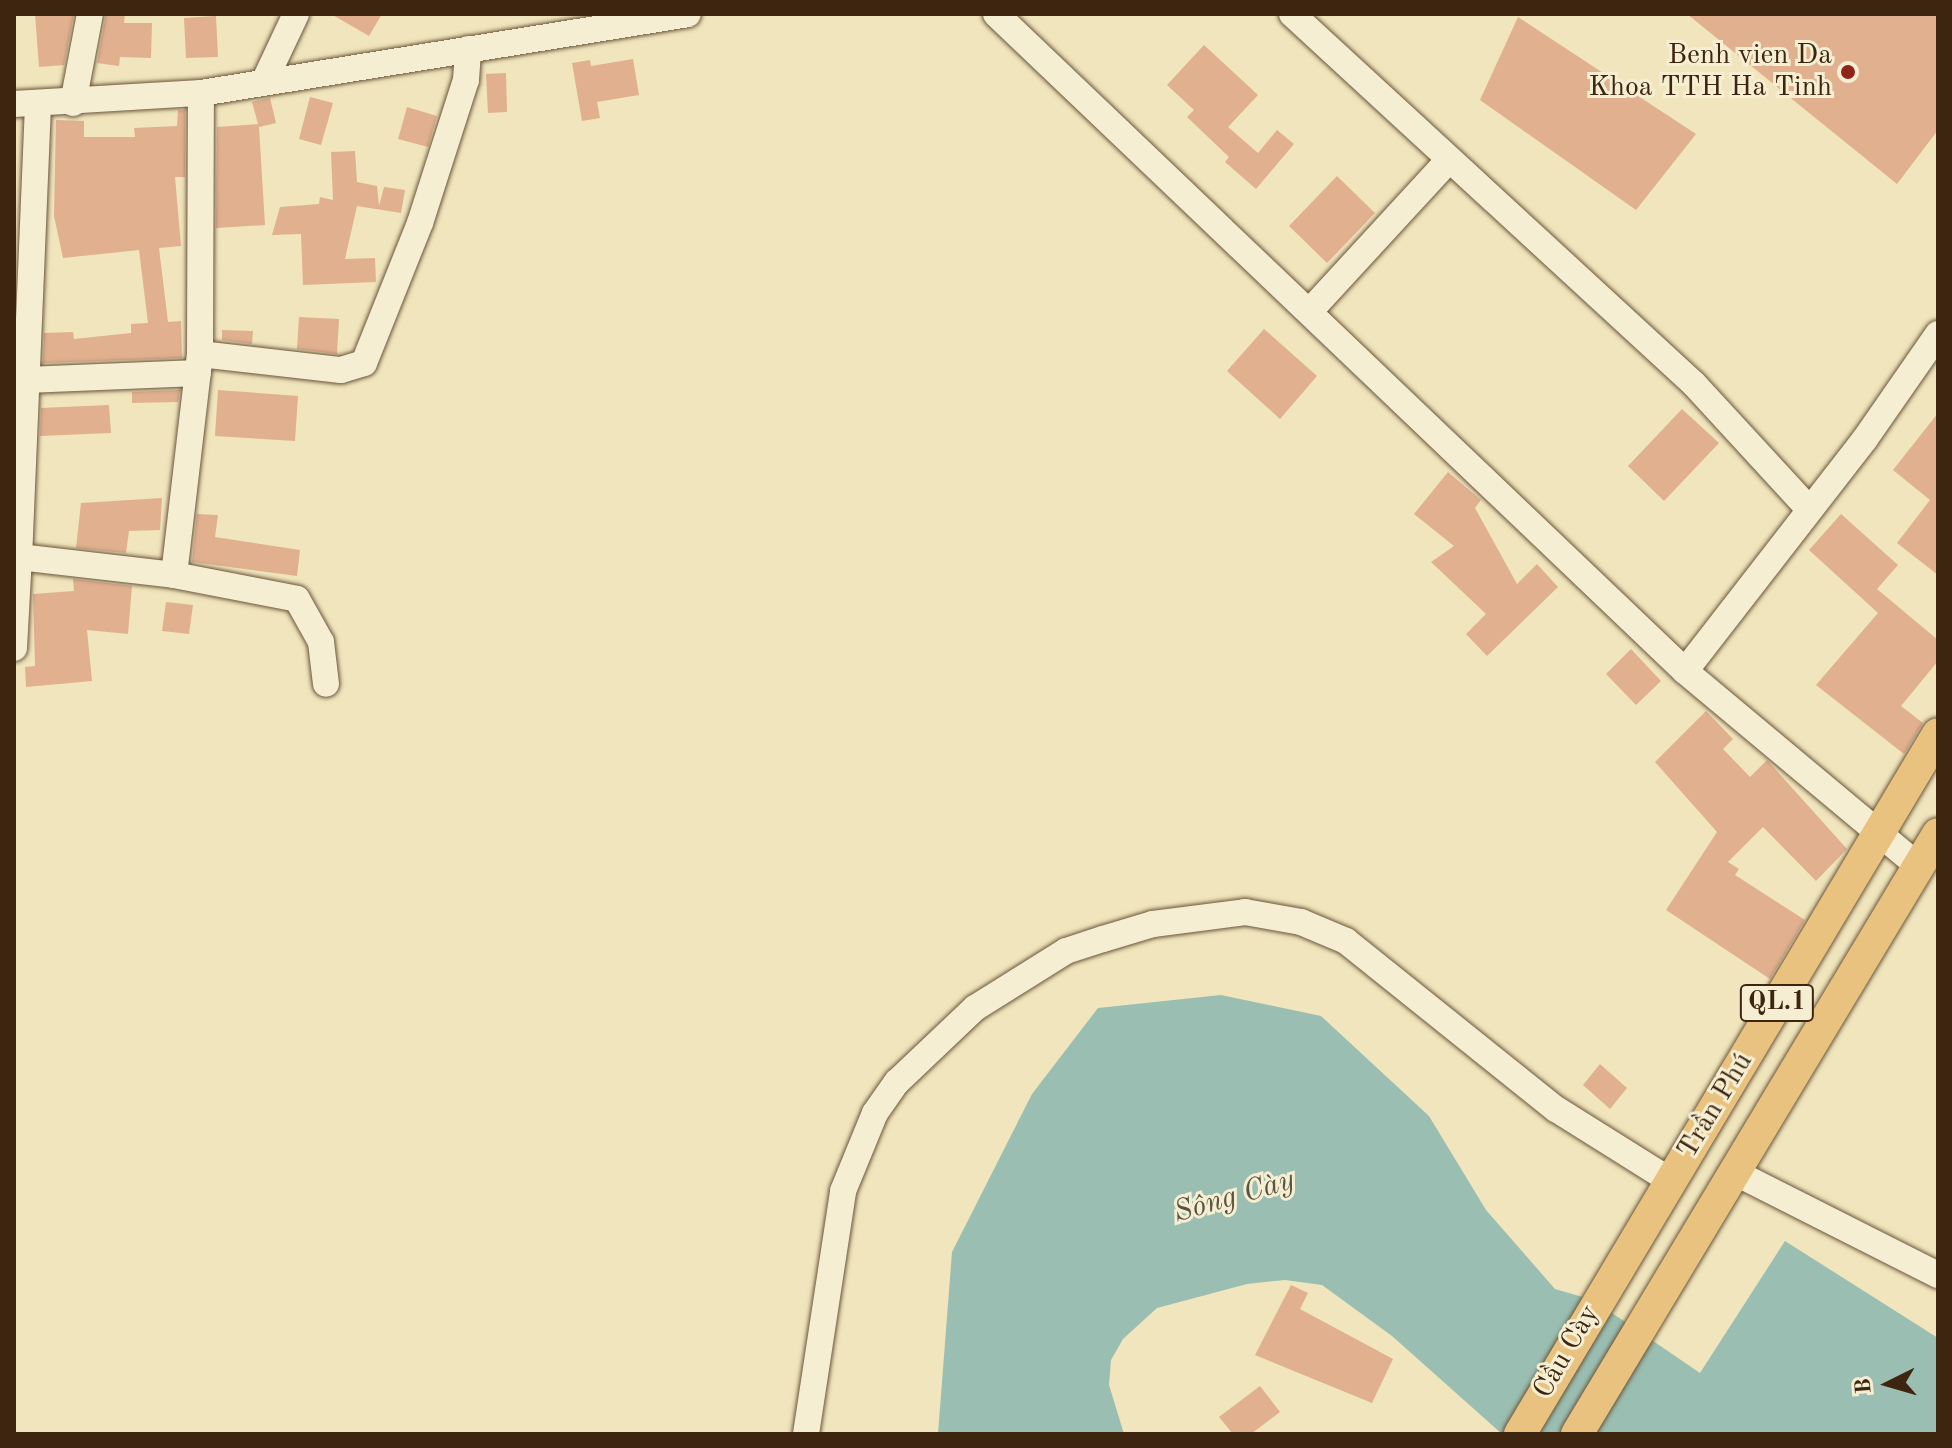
<!DOCTYPE html>
<meta charset="utf-8">
<style>
body{margin:0}
#map{position:relative;width:1952px;height:1448px;overflow:hidden;background:#f0e5bc;font-family:"Old Standard TT",serif}
div>[style]{position:absolute}
[style*='--x']{left:calc(var(--x)*1px);top:calc(var(--y)*1px);width:calc(var(--w)*1px);rotate:calc(var(--a)*1deg)}
.water>*{inset:0;background:#9abfb2}
.building>*{inset:0;background:#e1b08f}
.roads{filter:drop-shadow(0 0 2px #6a553b) drop-shadow(0 0 2px #6a553b)}
.minor>*{height:26px;margin:-13px;padding:0 13px;transform-origin:13px;border-radius:13px;background:#f5eed3}
.major>*{height:32px;margin:-16px;padding:0 16px;transform-origin:16px;border-radius:16px;background:#e8c27e}
.dots>*{width:22px;height:22px;translate:-50% -50%;box-sizing:border-box;border:4px solid #f5eed3;border-radius:50%}
span{translate:-50% -50%;white-space:nowrap;text-align:center;line-height:1.15;-webkit-text-stroke:6px #f5eed3;paint-order:stroke}
.shield-label span{padding:2px 6px;background:#f5eed3;border:2px solid;border-radius:6px;-webkit-text-stroke-width:0}
.shield-label{font-size:26px;color:#3d2510;font-weight:700}
.poi-label{font-size:28px;color:#3d2510}
.right{translate:-100% -50%;text-align:right}
.street-label{font-size:28px;color:#3d2510}
.water-label{font-size:30px;color:#595341;font-style:italic}
.frame{position:absolute;inset:0;border:16px solid #3d2510;pointer-events:none}
.north{position:absolute;left:1848px;top:1344px;width:80px;height:80px;-webkit-text-stroke:6px #f5eed3;paint-order:stroke;rotate:265deg;font-size:22px;font-weight:700;line-height:32px;text-align:center;color:#3d2510}
.north::after{content:'';display:block;margin:auto;width:28px;height:36px;background:#3d2510;clip-path:polygon(50% 0,100% 100%,50% 72%,0 100%)}
</style>
<div id="map">
<div class="water">
<i style="clip-path:polygon(1221px 995px,1321px 1016px,1429px 1116px,1486px 1210px,1555px 1289px,1593px 1300px,1700px 1373px,1785px 1241px,1938px 1338px,1938px 1434px,1502px 1434px,1392px 1336px,1322px 1285px,1285px 1280px,1247px 1284px,1157px 1308px,1123px 1339px,1111px 1360px,1109px 1385px,1124px 1434px,938px 1434px,952px 1252px,1032px 1094px,1098px 1008px)"></i>
</div>
<div class="building">
<i style="clip-path:polygon(35px 14px,74px 14px,64px 65px,39px 67px)"></i>
<i style="clip-path:polygon(106px 14px,125px 14px,124px 23px,152px 23px,151px 58px,120px 57px,119px 66px,97px 63px)"></i>
<i style="clip-path:polygon(331px 14px,382px 14px,369px 36px)"></i>
<i style="clip-path:polygon(1687px 14px,1938px 14px,1938px 130px,1897px 184px)"></i>
<i style="clip-path:polygon(216px 16px,218px 57px,186px 58px,184px 18px)"></i>
<i style="clip-path:polygon(1518px 17px,1696px 134px,1636px 210px,1480px 100px)"></i>
<i style="clip-path:polygon(1204px 45px,1258px 95px,1228px 127px,1258px 153px,1277px 130px,1294px 144px,1256px 189px,1225px 162px,1229px 157px,1187px 117px,1194px 110px,1167px 85px)"></i>
<i style="clip-path:polygon(633px 59px,639px 95px,597px 102px,600px 118px,582px 121px,572px 63px,590px 60px,591px 66px)"></i>
<i style="clip-path:polygon(506px 73px,507px 112px,488px 113px,486px 74px)"></i>
<i style="clip-path:polygon(310px 97px,333px 103px,321px 145px,299px 139px)"></i>
<i style="clip-path:polygon(270px 98px,276px 123px,259px 127px,265px 225px,216px 228px,217px 127px,258px 124px,252px 102px)"></i>
<i style="clip-path:polygon(407px 107px,437px 116px,428px 147px,398px 139px)"></i>
<i style="clip-path:polygon(178px 110px,185px 110px,185px 177px,175px 177px,181px 246px,159px 248px,168px 322px,181px 321px,182px 358px,43px 363px,44px 333px,73px 332px,74px 339px,131px 333px,131px 324px,148px 323px,139px 250px,63px 258px,54px 216px,56px 120px,84px 121px,84px 137px,135px 137px,134px 128px,177px 126px)"></i>
<i style="clip-path:polygon(355px 151px,357px 182px,377px 186px,379px 206px,384px 187px,405px 190px,401px 213px,357px 206px,345px 259px,375px 258px,376px 282px,303px 285px,301px 234px,272px 235px,280px 207px,319px 204px,320px 197px,333px 200px,331px 152px)"></i>
<i style="clip-path:polygon(1337px 176px,1375px 213px,1327px 263px,1289px 226px)"></i>
<i style="clip-path:polygon(299px 317px,339px 319px,337px 354px,297px 349px)"></i>
<i style="clip-path:polygon(1264px 329px,1317px 376px,1280px 419px,1227px 371px)"></i>
<i style="clip-path:polygon(222px 330px,253px 331px,252px 344px,222px 340px)"></i>
<i style="clip-path:polygon(180px 390px,178px 402px,132px 403px,132px 392px)"></i>
<i style="clip-path:polygon(218px 390px,298px 396px,295px 441px,215px 436px)"></i>
<i style="clip-path:polygon(109px 405px,111px 433px,40px 436px,41px 408px)"></i>
<i style="clip-path:polygon(1682px 409px,1719px 443px,1664px 501px,1628px 466px)"></i>
<i style="clip-path:polygon(1938px 413px,1938px 575px,1897px 543px,1930px 500px,1893px 470px)"></i>
<i style="clip-path:polygon(1448px 472px,1481px 500px,1475px 508px,1517px 584px,1537px 564px,1558px 587px,1487px 656px,1466px 634px,1486px 614px,1431px 562px,1454px 546px,1414px 514px)"></i>
<i style="clip-path:polygon(162px 498px,160px 530px,129px 531px,126px 553px,76px 548px,81px 503px)"></i>
<i style="clip-path:polygon(197px 514px,218px 515px,215px 537px,300px 550px,297px 576px,192px 562px)"></i>
<i style="clip-path:polygon(1841px 514px,1898px 565px,1877px 589px,1938px 640px,1938px 661px,1901px 706px,1923px 723px,1904px 754px,1816px 685px,1878px 613px,1809px 550px)"></i>
<i style="clip-path:polygon(73px 579px,132px 586px,128px 634px,87px 630px,92px 681px,26px 687px,25px 667px,35px 666px,33px 594px,74px 591px)"></i>
<i style="clip-path:polygon(166px 602px,193px 605px,189px 634px,162px 631px)"></i>
<i style="clip-path:polygon(1631px 649px,1661px 681px,1636px 705px,1606px 674px)"></i>
<i style="clip-path:polygon(1706px 711px,1733px 739px,1723px 749px,1750px 777px,1767px 760px,1847px 849px,1816px 881px,1763px 827px,1728px 862px,1739px 869px,1735px 875px,1805px 920px,1770px 979px,1666px 910px,1717px 832px,1655px 762px)"></i>
<i style="clip-path:polygon(1600px 1064px,1627px 1088px,1610px 1109px,1583px 1085px)"></i>
<i style="clip-path:polygon(1291px 1285px,1308px 1293px,1300px 1309px,1393px 1359px,1372px 1403px,1255px 1355px)"></i>
<i style="clip-path:polygon(1260px 1386px,1280px 1412px,1251px 1434px,1233px 1434px,1219px 1417px)"></i>
</div>
<div class="roads">
<div class="minor">
<i style="--x:996;--y:14;--w:952;--a:43.64"></i>
<i style="--x:1685;--y:671;--w:304;--a:39.9"></i>
<i style="--x:1292;--y:14;--w:546;--a:42.63"></i>
<i style="--x:1694;--y:384;--w:170;--a:47.4"></i>
<i style="--x:264;--y:82;--w:75;--a:-64.8"></i>
<i style="--x:73;--y:103;--w:91;--a:-79.2"></i>
<i style="--x:14;--y:104;--w:187;--a:-3.4"></i>
<i style="--x:201;--y:93;--w:493;--a:-9.2"></i>
<i style="--x:38;--y:105;--w:452;--a:92.4"></i>
<i style="--x:19;--y:557;--w:156;--a:6.6"></i>
<i style="--x:174;--y:575;--w:125;--a:11"></i>
<i style="--x:297;--y:599;--w:49;--a:60.8"></i>
<i style="--x:321;--y:642;--w:42;--a:83.2"></i>
<i style="--x:1309;--y:312;--w:205;--a:-47.4"></i>
<i style="--x:200;--y:354;--w:142;--a:6.5"></i>
<i style="--x:341;--y:370;--w:24;--a:-17"></i>
<i style="--x:364;--y:363;--w:151;--a:-68.2"></i>
<i style="--x:420;--y:223;--w:150;--a:-72.2"></i>
<i style="--x:466;--y:80;--w:31;--a:-86"></i>
<i style="--x:26;--y:380;--w:172;--a:-2.3"></i>
<i style="--x:174;--y:575;--w:223;--a:-83.3"></i>
<i style="--x:200;--y:354;--w:261;--a:-89.8"></i>
<i style="--x:14;--y:648;--w:91;--a:-86.9"></i>
<i style="--x:1685;--y:671;--w:294;--a:-52.2"></i>
<i style="--x:1865;--y:439;--w:128;--a:-55.2"></i>
<i style="--x:1734;--y:1172;--w:229;--a:26.8"></i>
<i style="--x:806;--y:1434;--w:246;--a:-81.3"></i>
<i style="--x:843;--y:1191;--w:84;--a:-67.7"></i>
<i style="--x:875;--y:1113;--w:38;--a:-55"></i>
<i style="--x:897;--y:1082;--w:108;--a:-43.5"></i>
<i style="--x:975;--y:1008;--w:107;--a:-32.1"></i>
<i style="--x:1066;--y:951;--w:39;--a:-18"></i>
<i style="--x:1103;--y:939;--w:52;--a:-16.7"></i>
<i style="--x:1153;--y:924;--w:93;--a:-7.4"></i>
<i style="--x:1245;--y:912;--w:57;--a:10.1"></i>
<i style="--x:1301;--y:922;--w:49;--a:22.9"></i>
<i style="--x:1346;--y:941;--w:269;--a:38.7"></i>
<i style="--x:1556;--y:1109;--w:136;--a:32.1"></i>
</div>
<div class="major">
<i style="--x:1520;--y:1434;--w:815;--a:-59.16"></i>
<i style="--x:1577;--y:1434;--w:700;--a:-58.97"></i>
</div>
</div>
<div class="dots">
<i style="left:1848px;top:72px;background:#8f2418"></i>
</div>
<div class="shield-label">
<span style="left:1777px;top:1003px">QL.1</span>
</div>
<div class="poi-label">
<span class="right" style="left:1832px;top:72px">Benh vien Da<br>Khoa TTH Ha Tinh</span>
</div>
<div class="street-label">
<span style="left:1716px;top:1106px;rotate:-59deg">Trần Phú</span>
<span style="left:1567px;top:1352px;rotate:-60deg">Cầu Cày</span>
</div>
<div class="water-label">
<span style="left:1234px;top:1197px;rotate:-16deg">Sông Cày</span>
</div>
<div class="frame"></div>
<div class="north">B</div>
</div>
